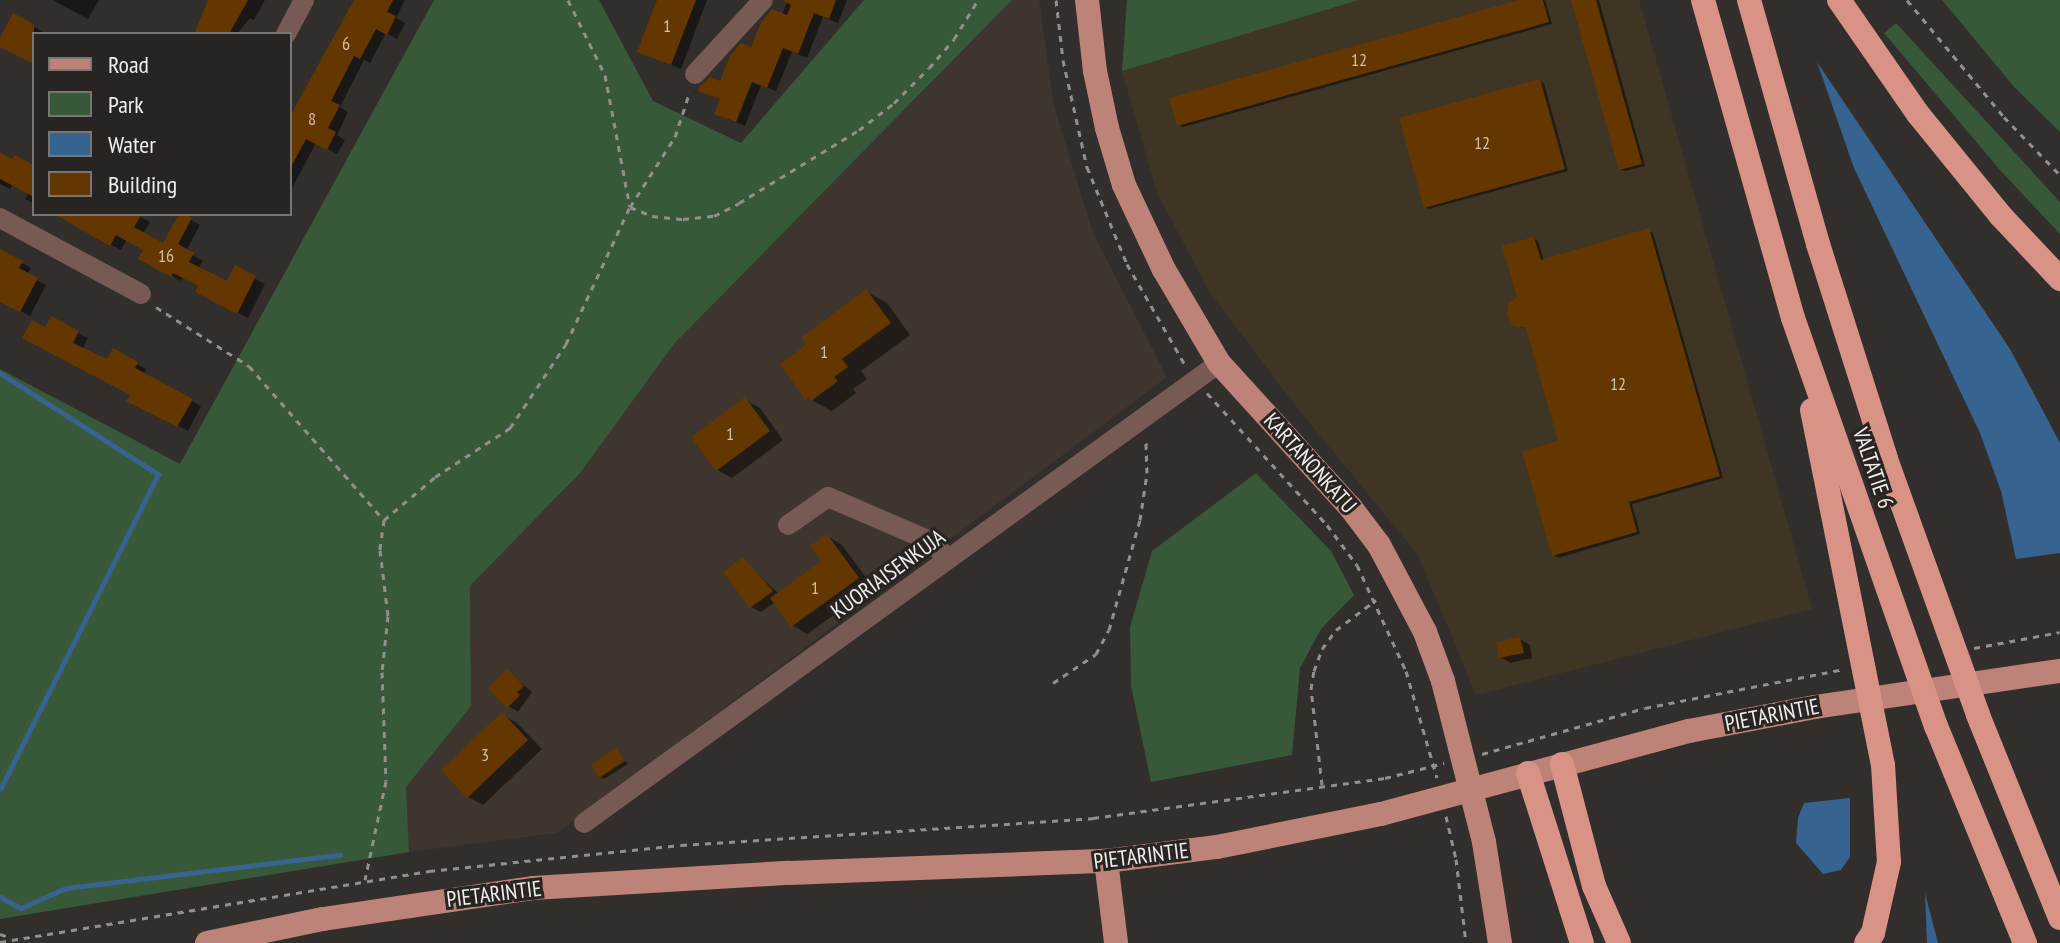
<!DOCTYPE html>
<style>
body{margin:0}
#map{position:relative;width:2060px;height:943px;overflow:hidden;background:#322e2b;font-family:"PT Sans Narrow",sans-serif}
div>[style]{position:absolute}
[style*='--x']{left:calc(var(--x)*1px);top:calc(var(--y)*1px);width:calc(var(--w)*1px);rotate:calc(var(--a)*1deg)}
.commercial>*{inset:0;background:#3f3525}
.built>*{inset:0;background:#3e352e}
.green>*{inset:0;background:#38583a}
.water>*{inset:0;background:#376391}
.shadow>*{inset:0;background:#0007}
.stream>*{height:5px;margin:-2.5px;padding:0 2.5px;transform-origin:2.5px;border-radius:2.5px;background:#376391}
.building>*{inset:0;background:#643700}
.path>*{height:3px;margin-top:-1.5px;transform-origin:0;background:repeating-linear-gradient(90deg,#928f8c 0 6px,transparent 0 12px)}
.minor>*{height:20px;margin:-10px;padding:0 10px;transform-origin:10px;border-radius:10px;background:#775a54}
.major>*{height:24px;margin:-12px;padding:0 12px;transform-origin:12px;border-radius:12px;background:#bd8278}
.highway>*{height:24px;margin:-12px;padding:0 12px;transform-origin:12px;border-radius:12px;background:#d99286}
span{translate:-50% -50%;white-space:nowrap;text-align:center;line-height:1.15;-webkit-text-stroke:6px #282421;paint-order:stroke}
.number-label{font-size:18px;color:#cec0b1}
.number-label span{-webkit-text-stroke-width:0}
.street-label{font-size:22px;color:#f1eeec}
.legend{position:absolute;left:32px;top:32px;width:260px;height:184px;box-sizing:border-box;background:#282421;border:2px solid #787572;margin:0;padding:10px 14px;list-style:none;font-size:24px;color:#f1eeec}
.legend li{display:flex;align-items:center;gap:16px;height:40px}
.legend b{width:40px;border:2px solid #787572}
</style>
<div id="map">
<div class="commercial">
<i style="clip-path:polygon(1359px 0,1639px 0,1812px 609px,1476px 695px,1418px 555px,1299px 410px,1210px 293px,1157px 193px,1122px 71px)"></i>
</div>
<div class="built">
<i style="clip-path:polygon(1012px 0,1039px 0,1054px 106px,1093px 233px,1167px 377px,557px 833px,409px 852px,405px 787px,471px 706px,470px 586px,581px 472px,674px 344px)"></i>
</div>
<div class="green">
<i style="clip-path:polygon(434px 0,599px 0,653px 101px,741px 143px,864px 0,1012px 0,674px 344px,581px 472px,470px 586px,471px 706px,406px 787px,409px 852px,0 919px,0 369px,180px 464px)"></i>
<i style="clip-path:polygon(1127px 0,1359px 0,1122px 71px)"></i>
<i style="clip-path:polygon(1942px 0,2060px 0,2060px 132px,2015px 88px)"></i>
<i style="clip-path:polygon(1896px 23px,2060px 202px,2060px 234px,2000px 170px,1884px 33px)"></i>
<i style="clip-path:polygon(1256px 473px,1331px 551px,1354px 595px,1321px 629px,1300px 668px,1292px 755px,1151px 782px,1131px 686px,1130px 627px,1152px 551px)"></i>
</div>
<div class="water">
<i style="clip-path:polygon(1817px 62px,2010px 349px,2060px 443px,2060px 553px,2016px 559px,2001px 491px,1980px 433px,1854px 168px)"></i>
<i style="clip-path:polygon(1850px 798px,1850px 857px,1841px 870px,1823px 874px,1796px 843px,1798px 818px,1804px 803px)"></i>
<i style="clip-path:polygon(1925px 893px,1938px 943px,1927px 943px)"></i>
</div>
<div class="shadow">
<i style="clip-path:polygon(52px 0,99px 0,88px 19px)"></i>
<i style="clip-path:polygon(211px 0,265px 0,254px 20px,250px 18px,237px 34px,194px 34px)"></i>
<i style="clip-path:polygon(355px 0,405px 0,396px 18px,405px 23px,397px 39px,386px 33px,370px 63px,364px 60px,340px 107px,348px 112px,337px 135px,345px 140px,337px 154px,316px 143px,290px 192px,290px 128px)"></i>
<i style="clip-path:polygon(659px 0,707px 0,681px 69px,649px 56px)"></i>
<i style="clip-path:polygon(788px 0,847px 0,838px 23px,823px 17px,807px 58px,792px 52px,776px 91px,761px 85px,745px 126px,725px 118px,722px 100px,709px 95px,782px 15px)"></i>
<i style="clip-path:polygon(1526px 0,1545px 0,1552px 24px,1183px 127px,1179px 125px)"></i>
<i style="clip-path:polygon(1573px 0,1599px 0,1645px 166px,1625px 171px,1620px 169px)"></i>
<i style="clip-path:polygon(14px 16px,47px 34px,34px 34px,34px 63px,0 44px)"></i>
<i style="clip-path:polygon(1539px 81px,1544px 83px,1568px 171px,1429px 209px,1425px 207px)"></i>
<i style="clip-path:polygon(0 155px,34px 174px,34px 204px,25px 199px,29px 192px,13px 184px,10px 189px,0 184px)"></i>
<i style="clip-path:polygon(54px 214px,136px 214px,150px 222px,143px 234px,164px 246px,181px 215px,200px 225px,186px 251px,203px 261px,198px 269px,228px 284px,236px 268px,265px 284px,248px 318px,208px 297px,201px 286px,184px 276px,181px 281px,140px 258px,145px 249px,127px 239px,121px 250px)"></i>
<i style="clip-path:polygon(1649px 231px,1653px 233px,1723px 478px,1632px 504px,1640px 534px,1558px 558px,1554px 555px,1561px 442px,1528px 329px,1521px 327px,1520px 298px,1534px 239px,1538px 241px,1544px 261px)"></i>
<i style="clip-path:polygon(0 251px,31px 268px,27px 275px,46px 285px,30px 316px,0 300px)"></i>
<i style="clip-path:polygon(867px 292px,887px 303px,910px 335px,861px 371px,867px 379px,853px 389px,856px 393px,832px 411px,806px 397px,809px 345px)"></i>
<i style="clip-path:polygon(51px 319px,88px 338px,82px 350px,108px 362px,114px 351px,146px 369px,143px 375px,201px 406px,188px 431px,129px 400px,132px 394px,46px 329px)"></i>
<i style="clip-path:polygon(745px 400px,760px 408px,783px 440px,732px 478px,717px 470px)"></i>
<i style="clip-path:polygon(827px 536px,842px 545px,873px 587px,807px 634px,792px 625px,775px 602px,761px 612px,751px 607px,743px 560px,779px 594px,824px 562px)"></i>
<i style="clip-path:polygon(1520px 639px,1530px 645px,1532px 658px,1510px 663px,1501px 657px)"></i>
<i style="clip-path:polygon(508px 672px,532px 692px,518px 712px,508px 706px)"></i>
<i style="clip-path:polygon(502px 715px,517px 723px,542px 749px,483px 805px,468px 797px)"></i>
<i style="clip-path:polygon(617px 751px,628px 764px,604px 779px,600px 777px)"></i>
</div>
<div class="stream">
<i style="--x:0;--y:373;--w:188;--a:32.6"></i>
<i style="--x:158;--y:474;--w:352;--a:116.6"></i>
<i style="--x:0;--y:897;--w:24;--a:28"></i>
<i style="--x:21;--y:908;--w:49;--a:-24"></i>
<i style="--x:66;--y:888;--w:276;--a:-6.9"></i>
</div>
<div class="building">
<i style="clip-path:polygon(208px 0,248px 0,229px 34px,194px 34px)"></i>
<i style="clip-path:polygon(354px 0,393px 0,387px 12px,396px 16px,387px 35px,376px 29px,360px 59px,354px 56px,331px 101px,340px 105px,328px 128px,336px 132px,327px 150px,306px 139px,290px 169px,290px 116px)"></i>
<i style="clip-path:polygon(657px 0,696px 0,671px 65px,637px 52px)"></i>
<i style="clip-path:polygon(782px 0,836px 0,829px 19px,814px 13px,798px 54px,783px 48px,767px 88px,752px 82px,736px 122px,714px 114px,720px 99px,698px 91px,700px 86px,710px 77px,720px 81px,730px 56px,741px 43px,751px 47px,761px 22px,772px 9px,787px 15px,791px 5px)"></i>
<i style="clip-path:polygon(1519px 0,1543px 0,1549px 22px,1177px 126px,1169px 98px)"></i>
<i style="clip-path:polygon(1571px 0,1596px 0,1642px 164px,1619px 170px)"></i>
<i style="clip-path:polygon(13px 13px,34px 24px,34px 64px,0 47px,0 38px)"></i>
<i style="clip-path:polygon(1540px 79px,1565px 169px,1424px 208px,1399px 118px)"></i>
<i style="clip-path:polygon(0 152px,12px 159px,15px 155px,34px 165px,34px 197px,0 179px)"></i>
<i style="clip-path:polygon(54px 214px,142px 214px,134px 227px,163px 243px,179px 214px,184px 214px,192px 218px,178px 244px,194px 253px,189px 262px,227px 281px,235px 265px,256px 276px,237px 314px,195px 292px,198px 286px,173px 273px,171px 277px,138px 259px,143px 250px,116px 235px,110px 246px)"></i>
<i style="clip-path:polygon(1649px 228px,1720px 476px,1629px 502px,1637px 532px,1552px 556px,1522px 451px,1558px 441px,1526px 328px,1514px 326px,1507px 316px,1508px 304px,1517px 297px,1502px 246px,1534px 237px,1541px 260px)"></i>
<i style="clip-path:polygon(0 249px,23px 261px,19px 268px,38px 278px,20px 312px,0 302px)"></i>
<i style="clip-path:polygon(866px 289px,891px 323px,842px 359px,848px 367px,834px 377px,838px 381px,811px 401px,808px 397px,805px 399px,780px 364px,806px 345px,801px 338px)"></i>
<i style="clip-path:polygon(51px 316px,79px 331px,73px 343px,107px 359px,113px 348px,138px 362px,135px 368px,193px 399px,177px 427px,126px 401px,130px 395px,22px 338px,32px 320px,45px 327px)"></i>
<i style="clip-path:polygon(745px 397px,770px 431px,716px 471px,691px 437px)"></i>
<i style="clip-path:polygon(827px 534px,859px 578px,791px 627px,770px 598px,821px 561px,810px 546px)"></i>
<i style="clip-path:polygon(743px 557px,773px 591px,750px 608px,723px 572px)"></i>
<i style="clip-path:polygon(1520px 637px,1524px 653px,1499px 658px,1496px 642px)"></i>
<i style="clip-path:polygon(507px 669px,524px 686px,517px 692px,520px 695px,507px 708px,488px 688px)"></i>
<i style="clip-path:polygon(502px 712px,528px 740px,467px 798px,441px 770px)"></i>
<i style="clip-path:polygon(616px 748px,625px 761px,599px 778px,591px 765px)"></i>
</div>
<div class="path">
<i style="--x:568;--y:0;--w:84;--a:63.7"></i>
<i style="--x:605;--y:75;--w:134;--a:79.3"></i>
<i style="--x:630;--y:207;--w:24;--a:22"></i>
<i style="--x:652;--y:216;--w:31;--a:6"></i>
<i style="--x:683;--y:219;--w:31;--a:-6"></i>
<i style="--x:714;--y:216;--w:28;--a:-27"></i>
<i style="--x:739;--y:203;--w:140;--a:-31.3"></i>
<i style="--x:859;--y:130;--w:44;--a:-37.6"></i>
<i style="--x:894;--y:103;--w:49;--a:-45"></i>
<i style="--x:929;--y:68;--w:38;--a:-49"></i>
<i style="--x:954;--y:39;--w:46;--a:-58.4"></i>
<i style="--x:1056;--y:0;--w:60;--a:83.3"></i>
<i style="--x:1063;--y:60;--w:110;--a:77.4"></i>
<i style="--x:1087;--y:167;--w:105;--a:67.6"></i>
<i style="--x:1127;--y:264;--w:116;--a:60.1"></i>
<i style="--x:1907;--y:0;--w:152;--a:50.3"></i>
<i style="--x:2004;--y:117;--w:81;--a:46"></i>
<i style="--x:156;--y:307;--w:110;--a:32.4"></i>
<i style="--x:249;--y:366;--w:205;--a:48.8"></i>
<i style="--x:384;--y:520;--w:30;--a:98"></i>
<i style="--x:380;--y:550;--w:66;--a:83.1"></i>
<i style="--x:388;--y:616;--w:56;--a:96.1"></i>
<i style="--x:382;--y:672;--w:109;--a:87.9"></i>
<i style="--x:386;--y:781;--w:101;--a:102"></i>
<i style="--x:1207;--y:393;--w:178;--a:47.7"></i>
<i style="--x:1327;--y:525;--w:50;--a:53.1"></i>
<i style="--x:1357;--y:565;--w:117;--a:65.2"></i>
<i style="--x:1406;--y:671;--w:111;--a:73.8"></i>
<i style="--x:384;--y:520;--w:67;--a:-40.1"></i>
<i style="--x:435;--y:477;--w:90;--a:-33.2"></i>
<i style="--x:510;--y:428;--w:101;--a:-56.3"></i>
<i style="--x:566;--y:344;--w:151;--a:-65"></i>
<i style="--x:630;--y:207;--w:83;--a:-57.3"></i>
<i style="--x:675;--y:137;--w:48;--a:-71.9"></i>
<i style="--x:1974;--y:648;--w:87;--a:-10.5"></i>
<i style="--x:1053;--y:683;--w:52;--a:-34"></i>
<i style="--x:1096;--y:654;--w:27;--a:-62"></i>
<i style="--x:1109;--y:630;--w:114;--a:-74.3"></i>
<i style="--x:1140;--y:520;--w:48;--a:-81.5"></i>
<i style="--x:1147;--y:473;--w:33;--a:-92"></i>
<i style="--x:1482;--y:754;--w:169;--a:-15.8"></i>
<i style="--x:1645;--y:708;--w:203;--a:-11.1"></i>
<i style="--x:1322;--y:785;--w:97;--a:-96.5"></i>
<i style="--x:1311;--y:689;--w:18;--a:-81"></i>
<i style="--x:1314;--y:671;--w:23;--a:-70"></i>
<i style="--x:1322;--y:649;--w:24;--a:-54"></i>
<i style="--x:1336;--y:630;--w:50;--a:-36.9"></i>
<i style="--x:1446;--y:816;--w:44;--a:76.9"></i>
<i style="--x:1456;--y:859;--w:85;--a:83.2"></i>
<i style="--x:0;--y:934;--w:12;--a:20"></i>
<i style="--x:0;--y:942;--w:435;--a:-9.4"></i>
<i style="--x:429;--y:871;--w:253;--a:-5.9"></i>
<i style="--x:681;--y:845;--w:413;--a:-3.7"></i>
<i style="--x:1093;--y:818;--w:295;--a:-7.8"></i>
<i style="--x:1385;--y:778;--w:61;--a:-14.3"></i>
</div>
<div class="minor">
<i style="--x:286;--y:34;--w:38;--a:-62"></i>
<i style="--x:695;--y:74;--w:100;--a:-47.4"></i>
<i style="--x:0;--y:218;--w:160;--a:28.3"></i>
<i style="--x:788;--y:525;--w:49;--a:-35"></i>
<i style="--x:828;--y:497;--w:109;--a:23.3"></i>
<i style="--x:928;--y:540;--w:28;--a:42"></i>
<i style="--x:584;--y:823;--w:784;--a:-35.92"></i>
</div>
<div class="major">
<i style="--x:1087;--y:0;--w:71;--a:83.6"></i>
<i style="--x:1095;--y:71;--w:58;--a:78.1"></i>
<i style="--x:1107;--y:128;--w:59;--a:73.4"></i>
<i style="--x:1124;--y:185;--w:92;--a:64.8"></i>
<i style="--x:1163;--y:268;--w:110;--a:59.5"></i>
<i style="--x:1219;--y:363;--w:196;--a:47.7"></i>
<i style="--x:1351;--y:508;--w:46;--a:52.9"></i>
<i style="--x:1379;--y:545;--w:98;--a:62.1"></i>
<i style="--x:1425;--y:632;--w:52;--a:69.8"></i>
<i style="--x:1443;--y:681;--w:166;--a:75.7"></i>
<i style="--x:1484;--y:842;--w:102;--a:81"></i>
<i style="--x:1106;--y:861;--w:83;--a:83"></i>
<i style="--x:207;--y:943;--w:118;--a:-11.7"></i>
<i style="--x:323;--y:919;--w:212;--a:-8.4"></i>
<i style="--x:533;--y:888;--w:256;--a:-3.4"></i>
<i style="--x:789;--y:873;--w:317;--a:-2.2"></i>
<i style="--x:1106;--y:861;--w:112;--a:-7.2"></i>
<i style="--x:1217;--y:847;--w:167;--a:-11.4"></i>
<i style="--x:1381;--y:814;--w:319;--a:-15.1"></i>
<i style="--x:1689;--y:731;--w:128;--a:-10.8"></i>
<i style="--x:1815;--y:707;--w:248;--a:-8.4"></i>
</div>
<div class="highway">
<i style="--x:1703;--y:0;--w:330;--a:74.2"></i>
<i style="--x:1793;--y:318;--w:432;--a:70.7"></i>
<i style="--x:1936;--y:726;--w:235;--a:67.7"></i>
<i style="--x:1749;--y:0;--w:254;--a:74.2"></i>
<i style="--x:1818;--y:244;--w:225;--a:72.4"></i>
<i style="--x:1886;--y:459;--w:272;--a:70.2"></i>
<i style="--x:1978;--y:715;--w:219;--a:68"></i>
<i style="--x:1839;--y:0;--w:139;--a:55.3"></i>
<i style="--x:1918;--y:114;--w:130;--a:50.9"></i>
<i style="--x:2000;--y:215;--w:88;--a:46.8"></i>
<i style="--x:1812;--y:410;--w:362;--a:78.7"></i>
<i style="--x:1883;--y:765;--w:97;--a:86.5"></i>
<i style="--x:1889;--y:862;--w:73;--a:102.7"></i>
<i style="--x:1873;--y:933;--w:12;--a:125"></i>
<i style="--x:1562;--y:764;--w:126;--a:75.3"></i>
<i style="--x:1594;--y:886;--w:62;--a:66.3"></i>
<i style="--x:1528;--y:773;--w:178;--a:72.4"></i>
</div>
<div class="number-label">
<span style="left:667px;top:26px">1</span>
<span style="left:346px;top:44px">6</span>
<span style="left:1359px;top:60px">12</span>
<span style="left:312px;top:119px">8</span>
<span style="left:1482px;top:143px">12</span>
<span style="left:166px;top:256px">16</span>
<span style="left:824px;top:352px">1</span>
<span style="left:1618px;top:384px">12</span>
<span style="left:730px;top:434px">1</span>
<span style="left:815px;top:588px">1</span>
<span style="left:485px;top:755px">3</span>
</div>
<div class="street-label">
<span style="left:1310px;top:463px;rotate:48deg">KARTANONKATU</span>
<span style="left:1873px;top:468px;rotate:71deg">VALTATIE 6</span>
<span style="left:888px;top:574px;rotate:-36deg">KUORIAISENKUJA</span>
<span style="left:1772px;top:715px;rotate:-11deg">PIETARINTIE</span>
<span style="left:1141px;top:856px;rotate:-7deg">PIETARINTIE</span>
<span style="left:494px;top:894px;rotate:-7deg">PIETARINTIE</span>
</div>
<ul class="legend">
<li><b style="height:10px;background:#bd8278"></b>Road</li>
<li><b style="height:22px;background:#38583a"></b>Park</li>
<li><b style="height:22px;background:#376391"></b>Water</li>
<li><b style="height:22px;background:#643700"></b>Building</li>
</ul>
</div>
